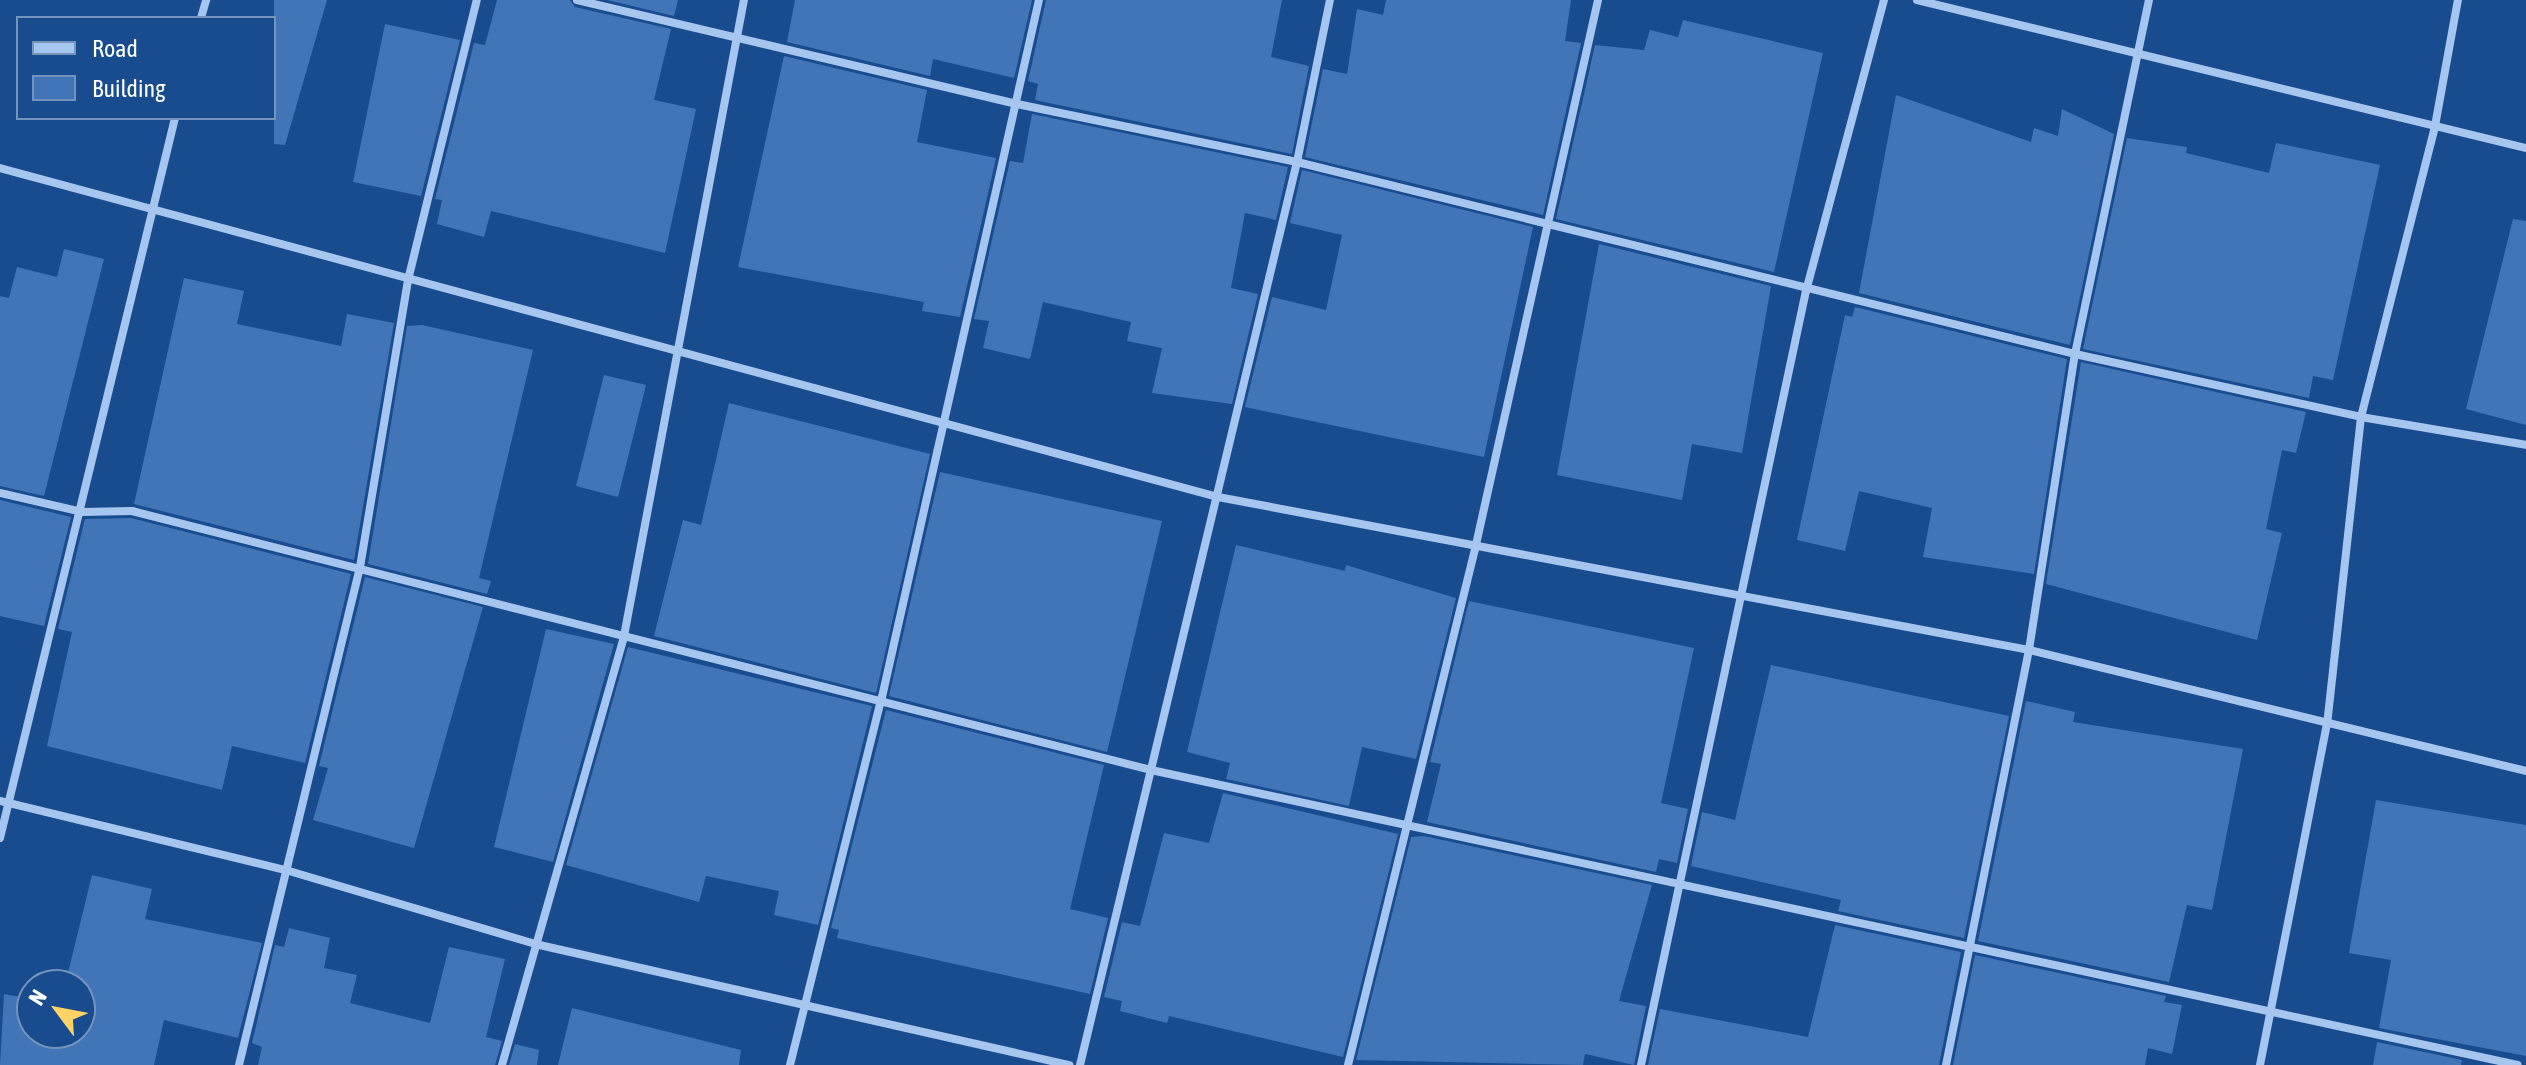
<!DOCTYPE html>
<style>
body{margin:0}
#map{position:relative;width:2526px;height:1065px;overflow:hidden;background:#194c8f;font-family:"Asap Condensed",sans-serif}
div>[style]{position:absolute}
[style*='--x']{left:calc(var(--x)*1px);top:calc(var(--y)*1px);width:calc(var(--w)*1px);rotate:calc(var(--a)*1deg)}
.building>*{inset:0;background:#4175b7}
.minor>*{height:8px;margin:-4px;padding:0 4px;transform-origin:4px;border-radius:4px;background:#a6c6ef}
span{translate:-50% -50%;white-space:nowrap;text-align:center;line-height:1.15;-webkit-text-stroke:8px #194c8f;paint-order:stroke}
.legend{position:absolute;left:16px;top:16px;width:260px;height:104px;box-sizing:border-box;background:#194c8f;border:2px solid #7594bc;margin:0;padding:10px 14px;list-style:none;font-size:24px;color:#fff}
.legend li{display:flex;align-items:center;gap:16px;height:40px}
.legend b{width:40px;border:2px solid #7594bc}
.north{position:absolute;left:16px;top:969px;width:80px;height:80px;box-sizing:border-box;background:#194c8f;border:2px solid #7594bc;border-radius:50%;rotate:302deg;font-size:22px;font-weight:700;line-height:32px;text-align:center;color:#fff}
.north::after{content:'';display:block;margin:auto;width:28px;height:36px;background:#ffd364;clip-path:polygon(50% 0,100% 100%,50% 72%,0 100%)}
</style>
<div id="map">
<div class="building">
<i style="clip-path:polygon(274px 0,327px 0,285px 145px,274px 144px)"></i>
<i style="clip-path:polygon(497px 0,570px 0,575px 7px,671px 29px,654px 100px,696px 109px,665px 253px,491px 211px,484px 237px,437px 224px,442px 200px,435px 199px,474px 43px,485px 45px)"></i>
<i style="clip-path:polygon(607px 0,678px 0,674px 16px)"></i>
<i style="clip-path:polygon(795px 0,1032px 0,1014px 78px,933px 59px,930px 76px,787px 42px)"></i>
<i style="clip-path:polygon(1046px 0,1282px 0,1271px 57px,1309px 66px,1292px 154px,1035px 100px,1038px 84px,1028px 81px)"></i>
<i style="clip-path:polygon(1386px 0,1571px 0,1565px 41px,1581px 43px,1543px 215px,1305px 157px,1323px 69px,1347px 74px,1357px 9px,1383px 15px)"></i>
<i style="clip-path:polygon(1683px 20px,1823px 53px,1774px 272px,1556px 219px,1595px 45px,1644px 50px,1650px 30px,1678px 37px)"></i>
<i style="clip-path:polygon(385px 24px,460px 40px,421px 196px,353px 182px)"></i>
<i style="clip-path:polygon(784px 56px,927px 90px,917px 142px,996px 158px,960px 317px,922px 311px,924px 302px,738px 267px)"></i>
<i style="clip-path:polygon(1896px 95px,2031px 142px,2034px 128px,2058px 136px,2062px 109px,2114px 134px,2070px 345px,1859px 293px)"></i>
<i style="clip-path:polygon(1032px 114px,1288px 167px,1276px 220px,1245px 213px,1231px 288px,1258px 294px,1232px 404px,1152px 393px,1162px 348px,1127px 341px,1131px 322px,1043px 302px,1030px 359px,983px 348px,989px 321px,974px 319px,1010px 161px,1023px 163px)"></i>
<i style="clip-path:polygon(2127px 138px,2187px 147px,2186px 153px,2269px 173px,2276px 143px,2380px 165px,2333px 380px,2313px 376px,2309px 398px,2083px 349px)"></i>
<i style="clip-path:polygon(1302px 170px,1533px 227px,1484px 457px,1245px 407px,1272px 297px,1326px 310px,1342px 235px,1290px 223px)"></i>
<i style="clip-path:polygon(2513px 219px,2526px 221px,2526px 425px,2466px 409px)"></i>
<i style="clip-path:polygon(1599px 244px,1771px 286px,1742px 453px,1692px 444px,1682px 500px,1557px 475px)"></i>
<i style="clip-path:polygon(64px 249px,104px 259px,44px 496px,0 486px,0 296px,9px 298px,17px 267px,57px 277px)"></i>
<i style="clip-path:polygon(184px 278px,244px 291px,237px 324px,341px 346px,347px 314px,394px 323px,354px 560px,134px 504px)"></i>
<i style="clip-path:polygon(1855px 307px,2067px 359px,2034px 574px,1923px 557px,1932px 508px,1859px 491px,1845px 551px,1797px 540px,1845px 315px,1852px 317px)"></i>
<i style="clip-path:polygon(422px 325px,533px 350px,479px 578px,491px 581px,487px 594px,368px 564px,407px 326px)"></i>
<i style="clip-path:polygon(2081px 362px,2306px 412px,2296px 453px,2282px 450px,2266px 529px,2282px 533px,2257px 640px,2046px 584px)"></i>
<i style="clip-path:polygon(604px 375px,646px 385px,618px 497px,576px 486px)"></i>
<i style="clip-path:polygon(729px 403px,930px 454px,876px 693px,654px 636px,683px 520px,701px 525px)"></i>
<i style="clip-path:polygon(940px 472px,1162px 521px,1107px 752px,889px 696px)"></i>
<i style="clip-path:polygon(0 500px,71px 517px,44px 626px,0 616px)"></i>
<i style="clip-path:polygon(131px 518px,351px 574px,305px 763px,232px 746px,222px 790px,47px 746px,72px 632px,58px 629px,85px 519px)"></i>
<i style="clip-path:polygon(1236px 545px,1345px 571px,1346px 565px,1456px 598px,1416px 759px,1362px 747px,1349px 806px,1226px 779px,1230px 763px,1187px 752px)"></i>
<i style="clip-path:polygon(365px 577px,483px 607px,414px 848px,313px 820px,328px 768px,319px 766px)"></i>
<i style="clip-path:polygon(1469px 601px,1694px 648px,1661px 803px,1688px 809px,1677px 863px,1659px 859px,1656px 872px,1427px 822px,1441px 764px,1430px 762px)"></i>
<i style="clip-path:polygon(546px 629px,614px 644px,553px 862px,494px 847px)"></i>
<i style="clip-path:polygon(628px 647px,872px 706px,818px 925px,774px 915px,779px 891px,706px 876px,699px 902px,566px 865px)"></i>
<i style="clip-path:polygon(1771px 665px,2009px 716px,1964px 938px,1838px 911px,1841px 900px,1691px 866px,1702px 812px,1735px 820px)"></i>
<i style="clip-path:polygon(2026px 701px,2075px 712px,2073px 722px,2243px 749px,2212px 910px,2187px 905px,2169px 982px,1978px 941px)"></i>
<i style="clip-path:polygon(886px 710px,1104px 765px,1070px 909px,1108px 918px,1090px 994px,837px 938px,839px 930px,831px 928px)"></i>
<i style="clip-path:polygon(1223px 793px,1398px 834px,1343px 1057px,1169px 1016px,1167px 1023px,1120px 1011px,1122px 1001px,1104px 997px,1122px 922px,1140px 926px,1164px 833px,1209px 843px)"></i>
<i style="clip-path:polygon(2376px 800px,2526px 825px,2526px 1056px,2379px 1028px,2391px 960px,2349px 953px)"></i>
<i style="clip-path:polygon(1424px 836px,1652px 885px,1619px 1001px,1646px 1006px,1634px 1065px,1585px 1054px,1583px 1065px,1356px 1060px,1411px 837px)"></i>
<i style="clip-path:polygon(92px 875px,152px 889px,145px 919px,262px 943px,238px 1038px,164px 1020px,154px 1065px,0 1065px,4px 994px,32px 999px,32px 1033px,80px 1033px,80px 985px,65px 985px)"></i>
<i style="clip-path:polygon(1835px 925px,1961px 952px,1939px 1065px,1648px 1065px,1660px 1009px,1808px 1037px)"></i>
<i style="clip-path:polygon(289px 928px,330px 938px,324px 968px,357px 975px,350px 1003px,430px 1023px,449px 947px,505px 959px,486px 1037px,502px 1041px,495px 1065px,258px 1065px,262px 1047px,252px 1043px,275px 945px,284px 947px)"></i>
<i style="clip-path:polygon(1975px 955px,2166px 996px,2164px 1002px,2182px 1005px,2172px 1054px,2148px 1048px,2145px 1065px,1953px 1065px)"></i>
<i style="clip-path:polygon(572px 1008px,741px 1050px,739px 1065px,558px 1065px)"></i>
<i style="clip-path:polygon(2377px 1042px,2462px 1060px,2461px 1065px,2373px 1065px)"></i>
<i style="clip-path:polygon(515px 1044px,539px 1050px,537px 1065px,509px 1065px)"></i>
</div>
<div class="minor">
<i style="--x:577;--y:0;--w:452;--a:13.3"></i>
<i style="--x:1017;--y:104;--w:286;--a:11.7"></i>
<i style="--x:1297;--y:162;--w:801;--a:13.86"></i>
<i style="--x:2075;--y:354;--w:293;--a:12.4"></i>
<i style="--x:2361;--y:417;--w:167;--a:9.6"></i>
<i style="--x:1917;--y:0;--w:627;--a:13.66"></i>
<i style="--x:201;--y:18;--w:19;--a:-74"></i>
<i style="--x:0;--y:168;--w:1262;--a:15.12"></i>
<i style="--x:1218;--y:497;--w:825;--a:10.68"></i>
<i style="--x:2029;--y:650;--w:512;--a:13.68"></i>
<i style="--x:0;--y:493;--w:84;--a:13"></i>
<i style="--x:82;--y:512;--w:50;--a:-1.1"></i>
<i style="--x:132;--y:511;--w:1051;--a:14.26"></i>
<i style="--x:1151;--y:770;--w:1398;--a:12.18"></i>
<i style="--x:0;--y:801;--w:297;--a:13.6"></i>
<i style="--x:289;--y:871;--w:257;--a:16.5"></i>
<i style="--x:535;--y:944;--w:548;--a:12.77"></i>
<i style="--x:0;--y:838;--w:741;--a:-76.34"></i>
<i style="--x:239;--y:1065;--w:512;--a:-76.34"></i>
<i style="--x:360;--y:567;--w:291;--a:-80.5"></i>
<i style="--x:408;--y:280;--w:288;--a:-76.2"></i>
<i style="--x:502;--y:1065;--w:446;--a:-74.1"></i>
<i style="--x:624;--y:636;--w:647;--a:-79.32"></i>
<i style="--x:790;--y:1065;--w:379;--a:-76"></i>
<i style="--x:882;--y:697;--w:714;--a:-77.31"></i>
<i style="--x:1080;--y:1065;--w:929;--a:-76.49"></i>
<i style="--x:1297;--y:162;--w:165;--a:-78.5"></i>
<i style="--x:1348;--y:1065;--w:531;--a:-76.17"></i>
<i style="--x:1475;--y:549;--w:563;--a:-77.37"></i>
<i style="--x:1641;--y:1065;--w:791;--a:-77.97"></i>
<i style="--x:1806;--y:291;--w:301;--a:-75"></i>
<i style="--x:1946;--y:1065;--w:423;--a:-78.7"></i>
<i style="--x:2029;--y:650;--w:300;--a:-81.2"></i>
<i style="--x:2075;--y:354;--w:362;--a:-78.2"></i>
<i style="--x:2260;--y:1065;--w:347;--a:-78.9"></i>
<i style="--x:2327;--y:725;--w:310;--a:-83.7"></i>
<i style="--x:2361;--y:417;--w:300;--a:-75.7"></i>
<i style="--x:2435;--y:126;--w:128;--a:-79.7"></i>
</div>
<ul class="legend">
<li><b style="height:10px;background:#a6c6ef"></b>Road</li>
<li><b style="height:22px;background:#4175b7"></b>Building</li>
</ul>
<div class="north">N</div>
</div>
